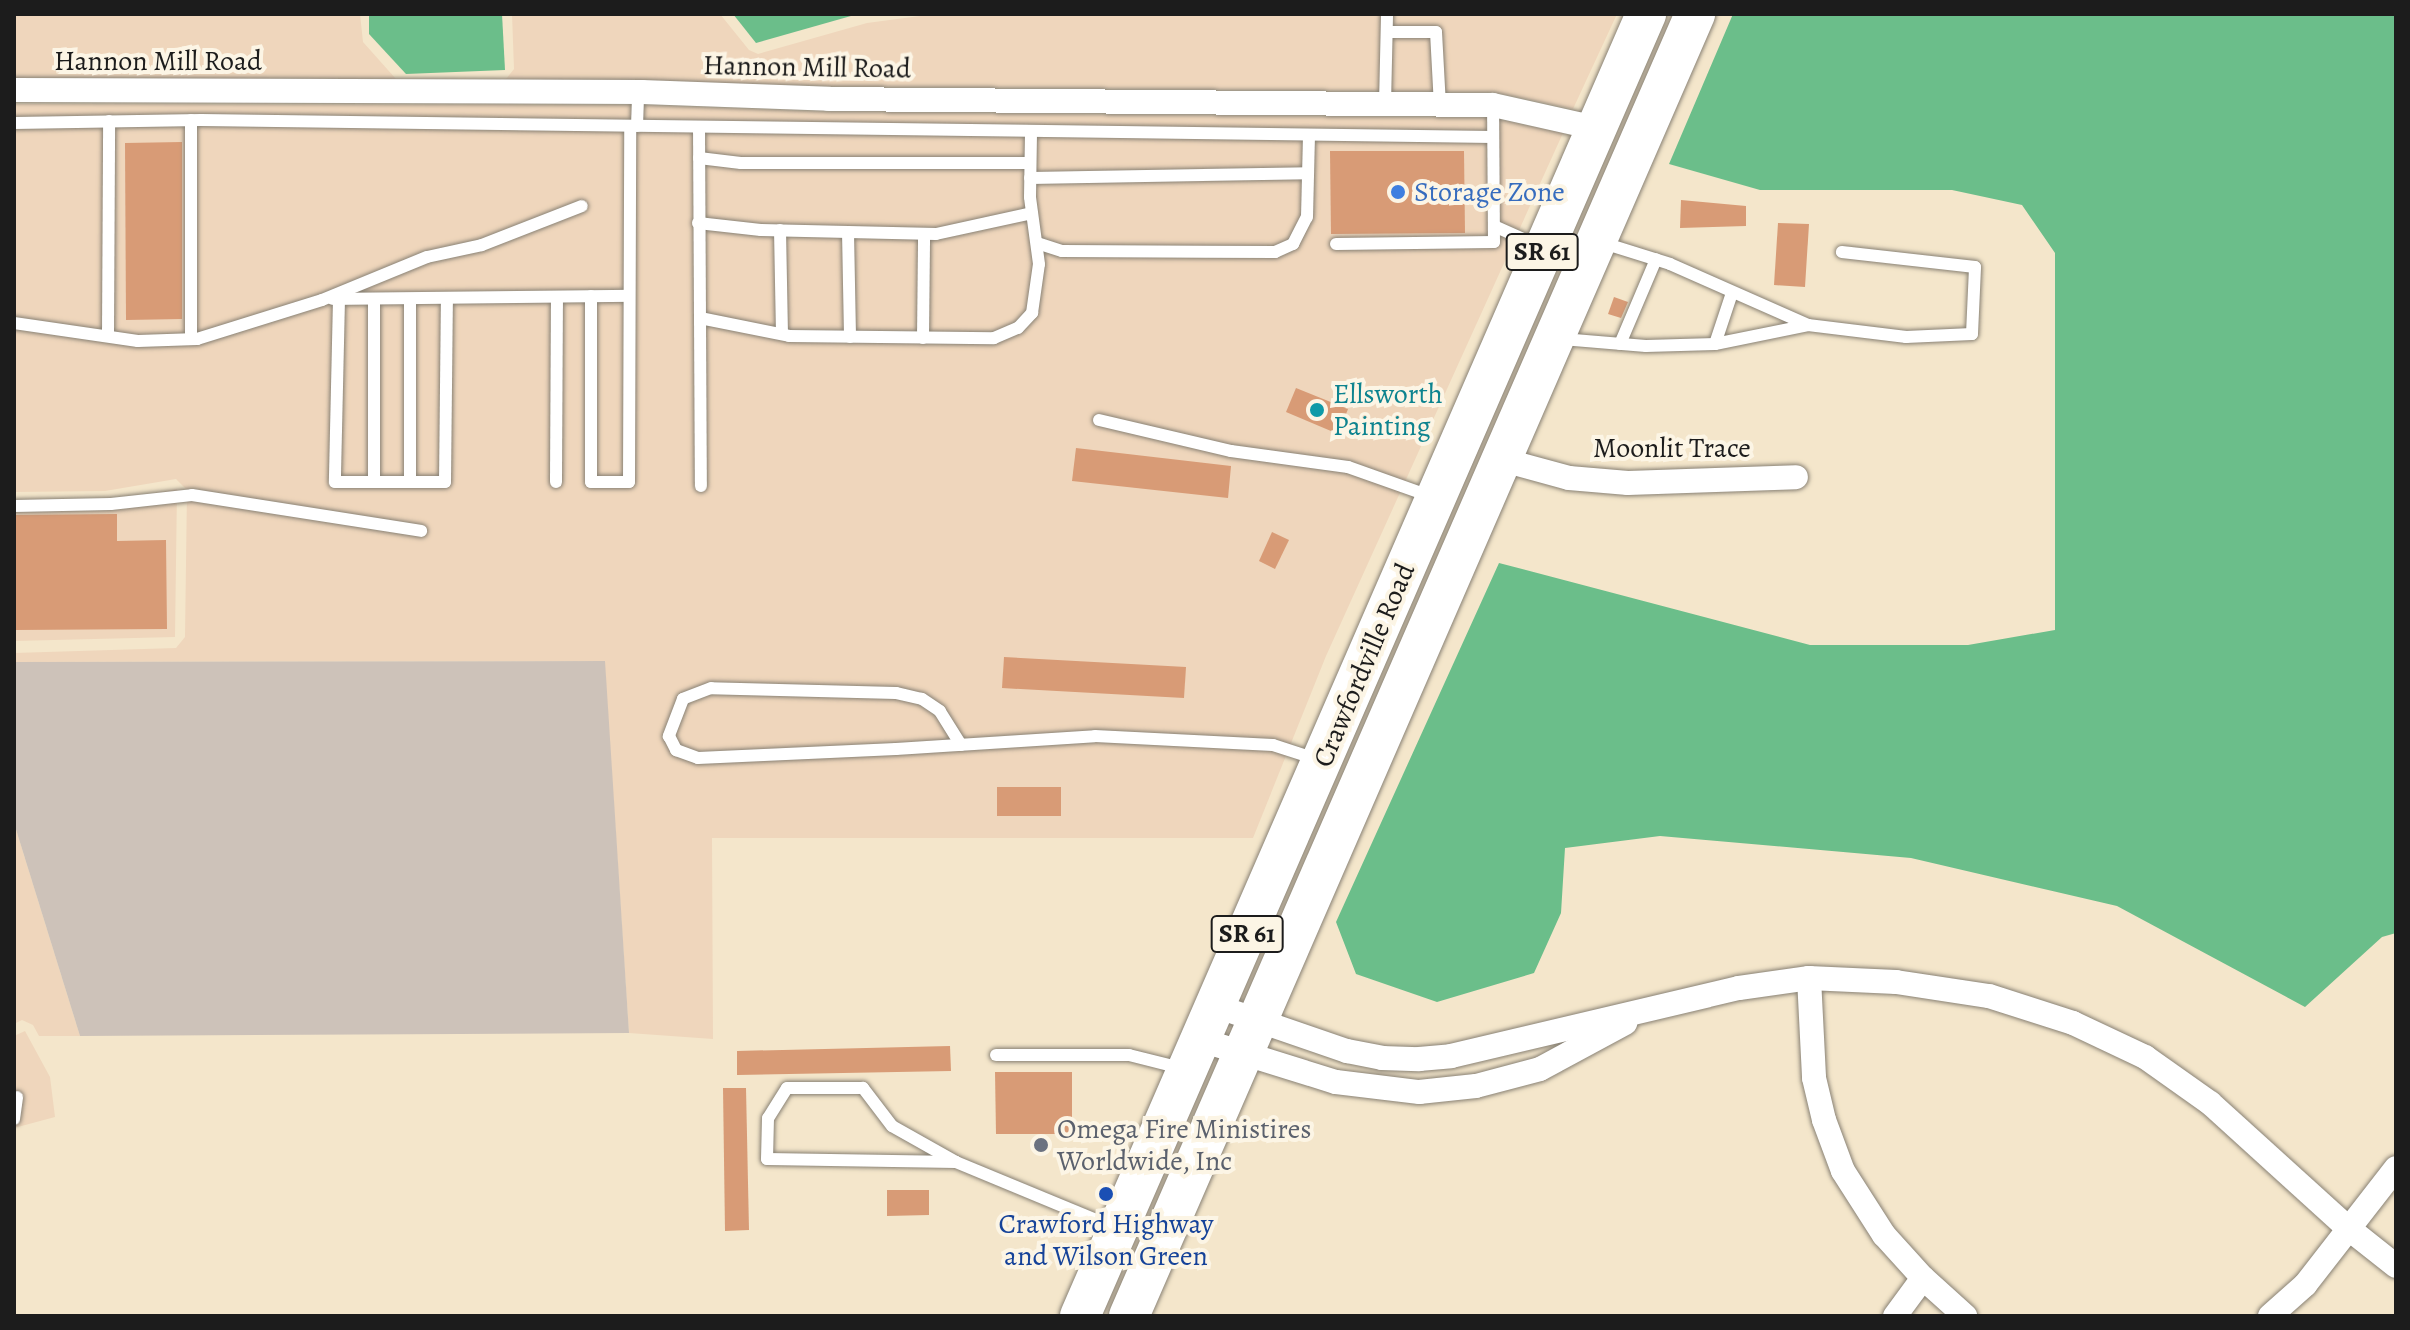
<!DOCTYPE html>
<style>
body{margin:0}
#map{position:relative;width:2410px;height:1330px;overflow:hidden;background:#f4e6cb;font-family:Alegreya,serif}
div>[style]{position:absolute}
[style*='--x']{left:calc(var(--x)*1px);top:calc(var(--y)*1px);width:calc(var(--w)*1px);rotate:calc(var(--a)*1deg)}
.built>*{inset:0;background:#efd6bc}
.industrial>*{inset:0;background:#cdc2b9}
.forest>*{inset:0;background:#6bbe8a}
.building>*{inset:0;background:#d89b76}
.roads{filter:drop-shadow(0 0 2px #888174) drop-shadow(0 0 2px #888174)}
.lane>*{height:12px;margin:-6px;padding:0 6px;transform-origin:6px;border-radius:6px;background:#fff}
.street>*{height:24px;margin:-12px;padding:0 12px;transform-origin:12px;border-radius:12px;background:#fff}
.primary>*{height:40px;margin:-20px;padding:0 20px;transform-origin:20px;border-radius:20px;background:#fff}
.dots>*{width:22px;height:22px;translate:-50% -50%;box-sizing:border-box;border:4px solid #fcf5e5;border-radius:50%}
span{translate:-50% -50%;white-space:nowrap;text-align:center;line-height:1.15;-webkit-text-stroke:8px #fcf5e5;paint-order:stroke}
.shield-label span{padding:2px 6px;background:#fcf5e5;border:2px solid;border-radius:6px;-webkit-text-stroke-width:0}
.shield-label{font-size:26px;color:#1c1c1c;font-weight:700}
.street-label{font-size:28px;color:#1c1c1c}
.shop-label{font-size:28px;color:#366cbe}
.left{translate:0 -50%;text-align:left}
.culture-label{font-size:28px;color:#0d838f}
.worship-label{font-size:28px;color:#5b616d}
.transit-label{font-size:28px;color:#164399}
.frame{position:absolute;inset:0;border:16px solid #1c1c1c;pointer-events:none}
</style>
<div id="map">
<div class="built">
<i style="clip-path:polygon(14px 14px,360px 14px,363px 42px,396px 79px,14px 78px)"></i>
<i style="clip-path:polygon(512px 14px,720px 14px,749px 50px,758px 54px,867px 23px,935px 14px,1617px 14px,1573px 109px,1493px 92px,829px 86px,506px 79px,514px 69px)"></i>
<i style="clip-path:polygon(14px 104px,642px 105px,829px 112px,1492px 118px,1563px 133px,1326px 656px,1253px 838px,712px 838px,713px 1039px,629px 1033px,604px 661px,14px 662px,14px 653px,176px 648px,185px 637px,187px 490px,176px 479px,105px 491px,14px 492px)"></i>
<i style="clip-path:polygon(177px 489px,175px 637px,14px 641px,14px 503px,106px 502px)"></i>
<i style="clip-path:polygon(14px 823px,80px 1036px,39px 1036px,33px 1025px,22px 1020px,14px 1024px)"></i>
<i style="clip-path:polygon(25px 1031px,50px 1077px,55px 1117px,14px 1128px,14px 1036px)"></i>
</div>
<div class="industrial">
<i style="clip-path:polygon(605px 661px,629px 1033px,80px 1036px,14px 823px,14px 662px)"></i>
</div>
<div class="forest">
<i style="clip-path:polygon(369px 14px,502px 14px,505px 70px,406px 74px,369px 34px)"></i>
<i style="clip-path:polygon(733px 14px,858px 14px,756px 43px)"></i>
<i style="clip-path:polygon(1733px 14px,2396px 14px,2396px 933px,2382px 937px,2305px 1007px,2117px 906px,1911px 858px,1660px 836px,1565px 848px,1561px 913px,1534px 973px,1437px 1002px,1356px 974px,1336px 922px,1499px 563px,1810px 645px,1968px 645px,2055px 630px,2055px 253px,2022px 205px,1952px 190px,1760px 190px,1669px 164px)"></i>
</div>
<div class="building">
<i style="clip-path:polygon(182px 142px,182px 319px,126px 320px,125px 143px)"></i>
<i style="clip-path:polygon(1330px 151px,1464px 151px,1465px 233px,1331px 234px)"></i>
<i style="clip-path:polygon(1681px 200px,1746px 206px,1746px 226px,1680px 228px)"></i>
<i style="clip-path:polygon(1778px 223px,1809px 224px,1805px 287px,1774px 285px)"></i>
<i style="clip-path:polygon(1614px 297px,1628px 302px,1621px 318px,1608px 314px)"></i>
<i style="clip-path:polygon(1296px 388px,1348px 409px,1338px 434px,1286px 412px)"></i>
<i style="clip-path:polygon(1076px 448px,1231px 466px,1228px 498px,1072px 481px)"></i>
<i style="clip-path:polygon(117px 514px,117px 541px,166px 540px,167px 629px,14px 630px,14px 515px)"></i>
<i style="clip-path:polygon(1272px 532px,1289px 540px,1275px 569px,1259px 561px)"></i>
<i style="clip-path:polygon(1004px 657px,1186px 667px,1184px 698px,1002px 688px)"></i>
<i style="clip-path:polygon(997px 787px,1061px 787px,1061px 816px,997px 816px)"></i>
<i style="clip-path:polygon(950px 1046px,951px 1071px,737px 1075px,737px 1051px)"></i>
<i style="clip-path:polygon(995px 1072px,1072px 1072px,1072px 1134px,996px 1134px)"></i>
<i style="clip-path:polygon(723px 1088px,746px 1088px,749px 1230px,725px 1231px)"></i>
<i style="clip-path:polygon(887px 1190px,929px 1190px,929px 1215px,887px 1216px)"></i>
</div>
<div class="roads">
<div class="lane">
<i style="--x:1387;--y:32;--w:49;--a:0"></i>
<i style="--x:1436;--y:32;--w:73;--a:86.9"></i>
<i style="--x:1385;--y:104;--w:90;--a:-88.7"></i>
<i style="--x:191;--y:120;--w:219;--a:90"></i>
<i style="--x:14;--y:123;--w:187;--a:-0.9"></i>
<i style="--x:201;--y:120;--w:1292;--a:0.75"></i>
<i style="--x:637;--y:126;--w:34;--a:-88"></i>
<i style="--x:699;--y:127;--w:359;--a:89.7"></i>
<i style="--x:699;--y:158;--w:42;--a:6.8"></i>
<i style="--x:741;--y:163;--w:289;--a:0"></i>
<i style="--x:1030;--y:178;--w:278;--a:-1"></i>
<i style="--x:698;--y:223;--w:63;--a:6.3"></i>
<i style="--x:761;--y:230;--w:175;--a:1.3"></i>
<i style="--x:936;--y:234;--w:98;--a:-12.3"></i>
<i style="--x:1494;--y:226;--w:51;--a:24.1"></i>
<i style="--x:780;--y:230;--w:104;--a:88.9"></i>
<i style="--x:848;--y:232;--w:105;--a:88.9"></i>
<i style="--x:1600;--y:242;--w:73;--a:17.4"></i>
<i style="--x:1670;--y:264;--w:151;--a:23.8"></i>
<i style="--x:1808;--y:325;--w:99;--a:7"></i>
<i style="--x:1906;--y:337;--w:66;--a:-2.6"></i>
<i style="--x:1972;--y:334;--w:67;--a:-87.4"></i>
<i style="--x:1975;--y:267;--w:134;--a:-173.6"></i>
<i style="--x:1037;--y:243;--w:26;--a:18"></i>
<i style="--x:1062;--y:251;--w:213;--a:0.3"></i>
<i style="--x:1275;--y:252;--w:20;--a:-24"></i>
<i style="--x:1293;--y:244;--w:30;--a:-63"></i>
<i style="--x:1307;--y:217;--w:82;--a:-88.6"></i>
<i style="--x:1336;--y:244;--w:158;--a:-0.7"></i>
<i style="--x:1494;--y:242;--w:137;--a:-90.4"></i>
<i style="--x:591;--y:296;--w:186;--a:90"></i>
<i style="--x:591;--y:482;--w:38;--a:0"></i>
<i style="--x:629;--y:482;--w:356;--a:-89.8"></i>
<i style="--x:333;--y:299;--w:296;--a:-0.6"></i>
<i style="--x:339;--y:299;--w:183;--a:91.3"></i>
<i style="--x:335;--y:482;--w:110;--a:0"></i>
<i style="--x:445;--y:482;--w:184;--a:-89.4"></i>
<i style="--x:374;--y:299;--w:183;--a:90"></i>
<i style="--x:410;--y:299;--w:183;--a:90"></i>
<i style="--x:700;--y:318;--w:91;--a:11.4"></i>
<i style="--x:789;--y:336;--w:205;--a:0.6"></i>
<i style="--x:994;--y:338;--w:26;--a:-23"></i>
<i style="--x:1018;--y:328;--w:21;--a:-47"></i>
<i style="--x:1032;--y:313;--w:49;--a:-81.9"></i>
<i style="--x:1039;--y:264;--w:68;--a:-97.7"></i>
<i style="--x:1030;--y:197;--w:66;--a:-89.1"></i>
<i style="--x:14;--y:323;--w:125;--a:8.3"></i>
<i style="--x:138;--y:341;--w:59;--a:-1.9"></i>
<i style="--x:197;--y:339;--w:131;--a:-17.3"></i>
<i style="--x:322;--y:300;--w:113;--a:-22.3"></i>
<i style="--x:427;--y:257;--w:56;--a:-12.3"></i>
<i style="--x:482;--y:245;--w:107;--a:-21.3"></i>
<i style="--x:108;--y:336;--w:215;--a:-89.7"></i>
<i style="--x:923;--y:338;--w:104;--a:-89.4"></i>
<i style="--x:1562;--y:339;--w:84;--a:4.8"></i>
<i style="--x:1646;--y:346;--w:69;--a:-1.7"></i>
<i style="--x:1715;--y:344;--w:95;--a:-11.5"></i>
<i style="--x:1620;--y:344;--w:92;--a:-67"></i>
<i style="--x:1715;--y:344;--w:54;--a:-71.6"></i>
<i style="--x:1099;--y:420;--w:136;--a:13.2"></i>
<i style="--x:1231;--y:451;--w:118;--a:7.8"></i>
<i style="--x:1348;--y:467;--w:87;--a:19.5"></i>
<i style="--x:556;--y:482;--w:185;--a:-89.7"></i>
<i style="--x:14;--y:506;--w:97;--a:-1.2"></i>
<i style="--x:111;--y:504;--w:81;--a:-6.3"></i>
<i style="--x:192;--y:495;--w:232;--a:8.9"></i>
<i style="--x:961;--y:745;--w:40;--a:-122"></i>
<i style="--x:940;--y:711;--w:22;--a:-146"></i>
<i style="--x:922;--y:699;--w:27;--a:-167"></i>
<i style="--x:896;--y:693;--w:185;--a:-178.5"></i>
<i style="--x:711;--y:688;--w:30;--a:159"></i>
<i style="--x:683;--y:699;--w:40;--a:111"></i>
<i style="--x:669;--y:736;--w:16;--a:63"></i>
<i style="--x:676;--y:750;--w:23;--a:20"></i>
<i style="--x:698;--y:758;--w:198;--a:-2.6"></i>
<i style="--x:896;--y:749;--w:199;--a:-3.7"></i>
<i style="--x:1095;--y:736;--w:178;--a:2.9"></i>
<i style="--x:1273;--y:745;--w:45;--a:18"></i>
<i style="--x:996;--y:1055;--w:133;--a:0"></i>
<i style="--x:1129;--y:1055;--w:54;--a:14"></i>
<i style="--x:14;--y:1119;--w:22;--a:-82"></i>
<i style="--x:956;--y:1162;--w:73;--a:-150.6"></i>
<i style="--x:892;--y:1126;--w:48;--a:-127.3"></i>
<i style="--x:863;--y:1088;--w:76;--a:180"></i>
<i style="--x:787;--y:1088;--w:36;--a:122"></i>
<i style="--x:768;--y:1118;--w:41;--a:91.4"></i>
<i style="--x:767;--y:1159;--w:189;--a:0.9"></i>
<i style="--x:956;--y:1162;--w:172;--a:22.5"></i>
</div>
<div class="street">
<i style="--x:14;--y:90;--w:628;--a:0.18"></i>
<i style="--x:642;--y:92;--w:187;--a:2.1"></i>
<i style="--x:829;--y:99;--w:664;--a:0.52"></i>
<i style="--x:1493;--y:105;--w:106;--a:12.6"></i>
<i style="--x:1503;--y:460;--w:68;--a:15.3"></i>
<i style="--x:1569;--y:478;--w:59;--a:4.8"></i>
<i style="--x:1628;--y:483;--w:168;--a:-2"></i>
<i style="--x:1809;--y:978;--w:100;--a:87.1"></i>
<i style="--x:1814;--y:1078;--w:43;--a:76.6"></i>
<i style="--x:1824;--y:1120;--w:54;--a:69.6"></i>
<i style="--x:1843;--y:1171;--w:76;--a:57.4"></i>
<i style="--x:1884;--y:1235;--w:58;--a:47.8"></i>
<i style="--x:1923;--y:1278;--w:57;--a:42.1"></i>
<i style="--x:1216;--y:1006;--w:139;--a:19"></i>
<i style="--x:1347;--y:1051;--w:36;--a:11"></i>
<i style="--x:1382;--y:1058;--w:37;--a:2"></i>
<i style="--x:1419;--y:1059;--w:32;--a:-5"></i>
<i style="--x:1451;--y:1056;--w:296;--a:-13.3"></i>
<i style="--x:1739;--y:988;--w:71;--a:-8.1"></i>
<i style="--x:1809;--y:978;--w:87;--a:2.6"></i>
<i style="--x:1896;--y:982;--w:94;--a:8.6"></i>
<i style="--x:1989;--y:996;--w:88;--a:17.8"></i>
<i style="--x:2073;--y:1023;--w:80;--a:25.3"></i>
<i style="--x:2145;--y:1057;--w:80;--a:35.3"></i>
<i style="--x:2210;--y:1103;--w:186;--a:42.2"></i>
<i style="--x:2348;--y:1228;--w:61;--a:38.4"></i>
<i style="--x:1201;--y:1040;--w:141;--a:17.3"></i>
<i style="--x:1336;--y:1082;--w:84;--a:6.9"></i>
<i style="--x:1419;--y:1092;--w:57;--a:-6"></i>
<i style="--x:1476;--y:1086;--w:66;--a:-14.9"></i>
<i style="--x:1540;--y:1069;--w:97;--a:-28.4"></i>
<i style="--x:1895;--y:1316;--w:47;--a:-53.6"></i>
<i style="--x:2270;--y:1316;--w:47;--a:-41.5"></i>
<i style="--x:2305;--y:1285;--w:148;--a:-52.1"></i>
</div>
<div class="primary">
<i style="--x:1080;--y:1316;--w:1420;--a:-66.5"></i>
<i style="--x:1129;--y:1316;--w:1420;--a:-66.5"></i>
</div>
</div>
<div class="dots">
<i style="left:1398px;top:192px;background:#3f7fe0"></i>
<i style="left:1317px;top:410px;background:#0f9aa8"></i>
<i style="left:1041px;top:1145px;background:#6b7280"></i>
<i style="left:1106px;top:1194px;background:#1a4fb4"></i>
</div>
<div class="shield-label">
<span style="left:1542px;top:252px">SR 61</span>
<span style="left:1247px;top:934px">SR 61</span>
</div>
<div class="street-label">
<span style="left:158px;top:61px">Hannon Mill Road</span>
<span style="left:807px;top:67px;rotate:1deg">Hannon Mill Road</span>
<span style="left:1672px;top:448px">Moonlit Trace</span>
<span style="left:1364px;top:665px;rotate:-67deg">Crawfordville Road</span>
</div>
<div class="shop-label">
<span class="left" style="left:1414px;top:192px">Storage Zone</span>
</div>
<div class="culture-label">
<span class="left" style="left:1333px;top:410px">Ellsworth<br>Painting</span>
</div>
<div class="worship-label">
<span class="left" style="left:1057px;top:1145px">Omega Fire Ministires<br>Worldwide, Inc</span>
</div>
<div class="transit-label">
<span style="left:1106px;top:1240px">Crawford Highway<br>and Wilson Green</span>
</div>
<div class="frame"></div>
</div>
